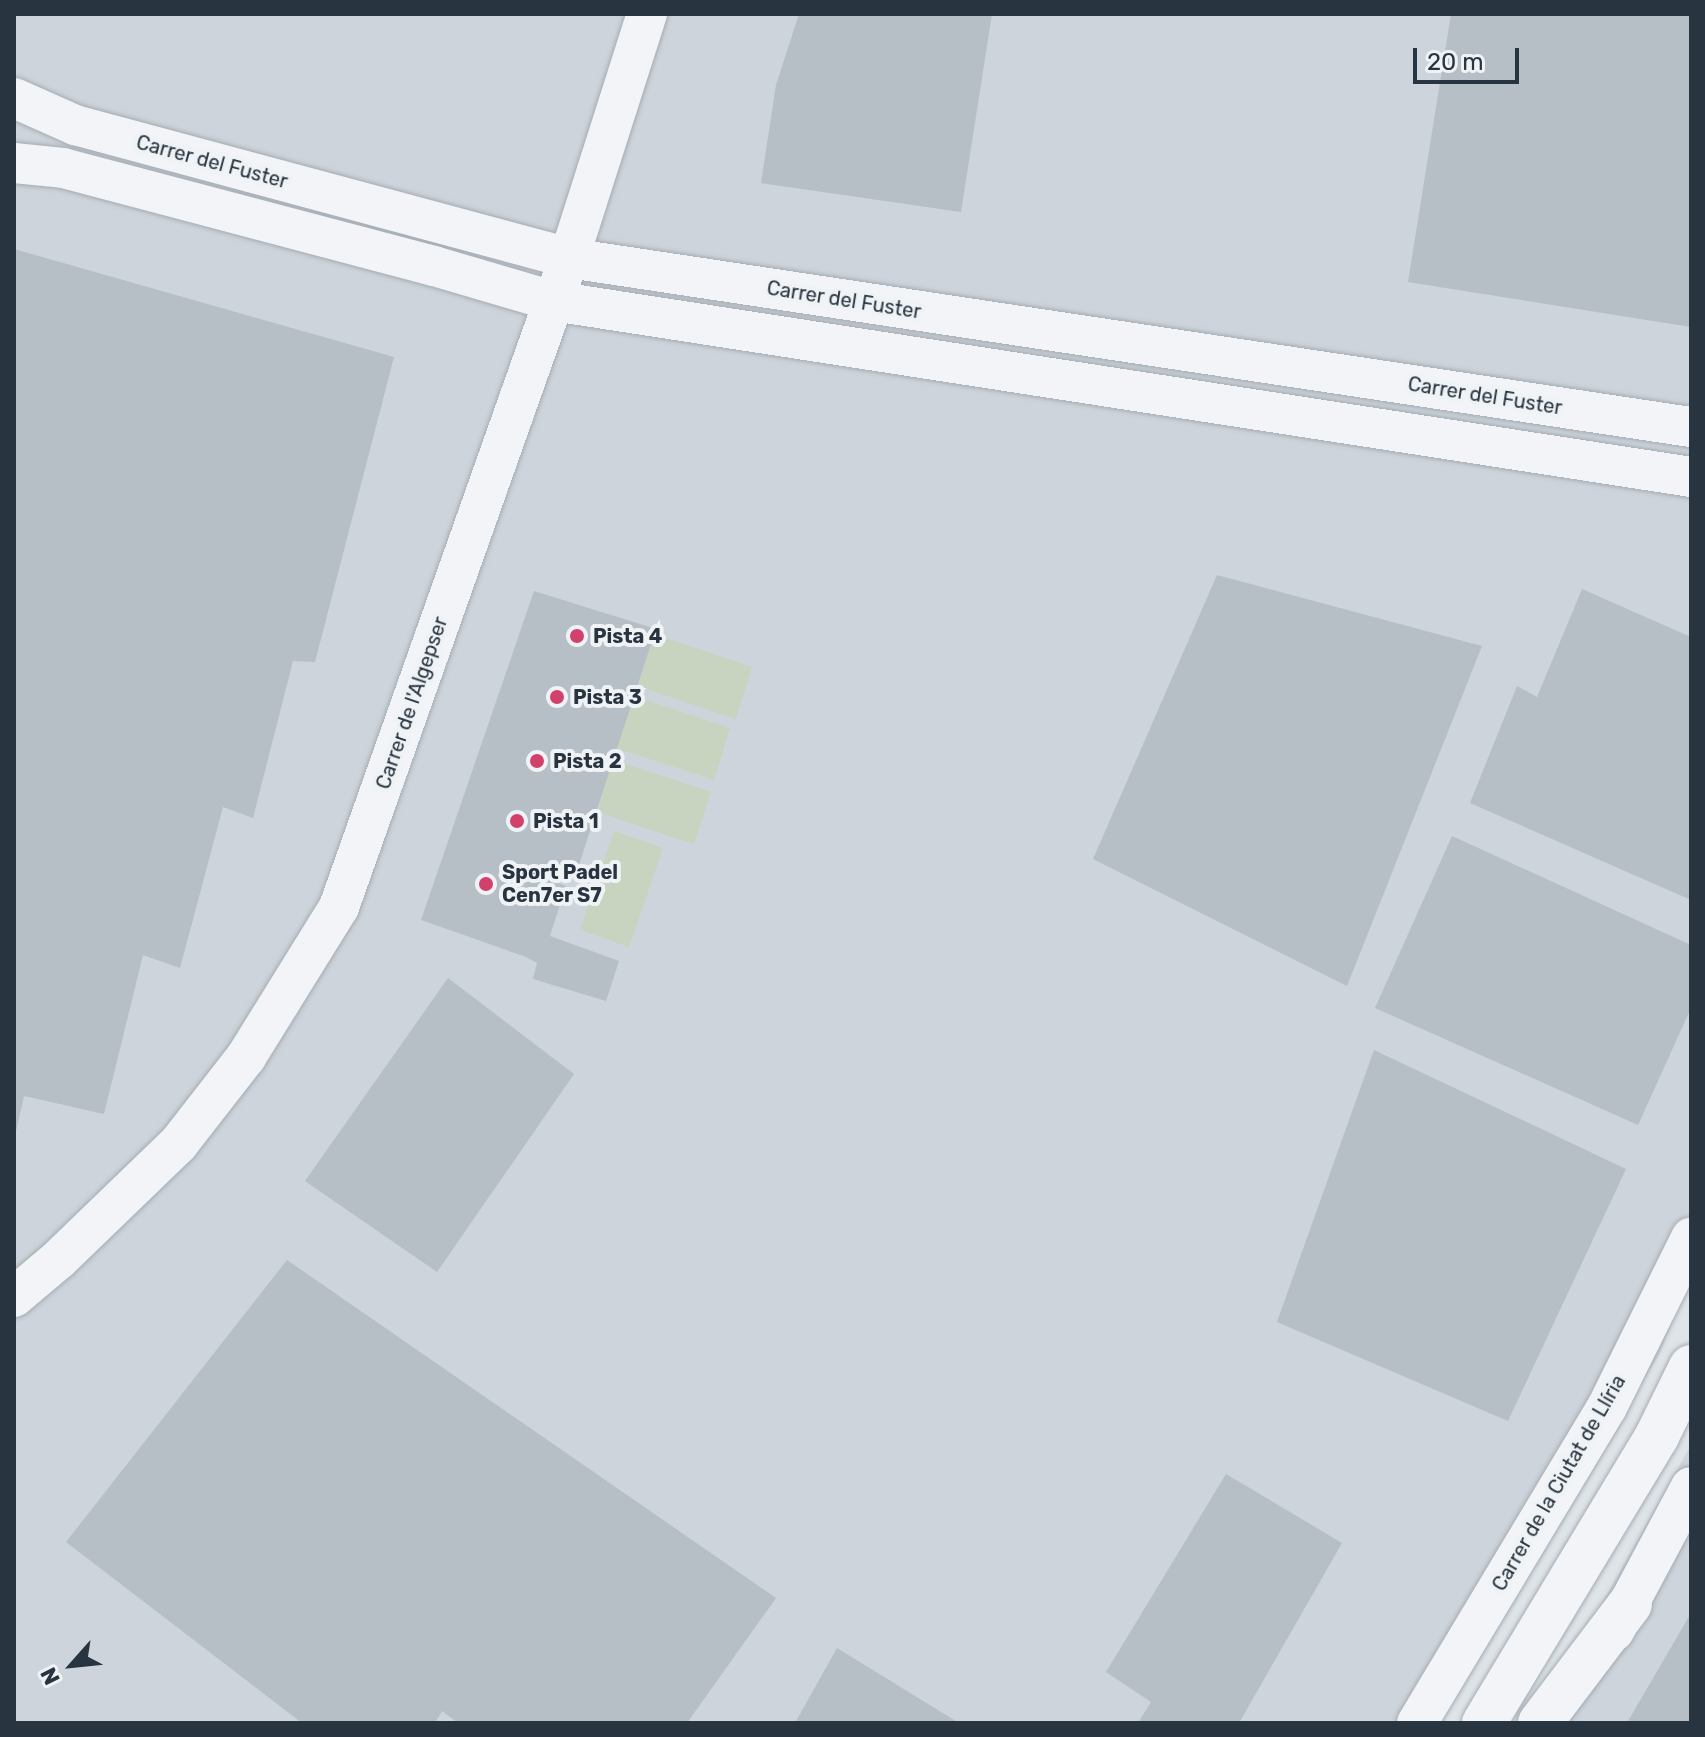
<!DOCTYPE html>
<meta charset="utf-8">
<style>
body{margin:0}
#map{position:relative;width:1705px;height:1737px;overflow:hidden;background:#dfe4e9;font-family:Rubik,sans-serif}
div>[style]{position:absolute}
[style*='--x']{left:calc(var(--x)*1px);top:calc(var(--y)*1px);width:calc(var(--w)*1px);rotate:calc(var(--a)*1deg)}
.built>*{inset:0;background:#cdd4db}
.green>*{inset:0;background:#c8d3c0}
.building>*{inset:0;background:#b6bec6}
.roads{filter:drop-shadow(0 0 2px #a4acb3) drop-shadow(0 0 2px #a4acb3)}
.minor>*{height:40px;margin:-20px;padding:0 20px;transform-origin:20px;border-radius:20px;background:#f2f4f7}
.tertiary>*{height:44px;margin:-22px;padding:0 22px;transform-origin:22px;border-radius:22px;background:#f2f4f7}
.dots>*{width:22px;height:22px;translate:-50% -50%;box-sizing:border-box;border:4px solid #eff3f6;border-radius:50%}
span{translate:-50% -50%;white-space:nowrap;text-align:center;line-height:1.15;-webkit-text-stroke:8px #eff3f6;paint-order:stroke}
.street-label{font-size:20px;color:#283440}
.poi-label{font-size:20px;color:#283440;font-weight:700}
.left{translate:0 -50%;text-align:left}
.frame{position:absolute;inset:0;border:16px solid #283440;pointer-events:none}
.north{position:absolute;left:32px;top:1625px;width:80px;height:80px;-webkit-text-stroke:6px #eff3f6;paint-order:stroke;rotate:243deg;font-size:22px;font-weight:700;line-height:32px;text-align:center;color:#283440}
.north::after{content:'';display:block;margin:auto;width:28px;height:36px;background:#283440;clip-path:polygon(50% 0,100% 100%,50% 72%,0 100%)}
.scale{position:absolute;left:1413px;top:48px;width:106px;height:36px;box-sizing:border-box;border:4px solid #283440;border-top:0;padding-left:10px;font-size:24px;line-height:28px;white-space:nowrap;color:#283440;-webkit-text-stroke:6px #eff3f6;paint-order:stroke}
</style>
<div id="map">
<div class="built">
<i style="clip-path:polygon(14px 14px,1691px 14px,1691px 1274px,1660px 1353px,1433px 1723px,14px 1723px)"></i>
<i style="clip-path:polygon(1691px 1445px,1691px 1723px,1535px 1723px)"></i>
</div>
<div class="green">
<i style="clip-path:polygon(654px 634px,752px 667px,736px 719px,638px 686px)"></i>
<i style="clip-path:polygon(632px 695px,730px 728px,714px 780px,616px 748px)"></i>
<i style="clip-path:polygon(613px 760px,711px 792px,694px 844px,597px 812px)"></i>
<i style="clip-path:polygon(614px 831px,663px 848px,629px 947px,580px 930px)"></i>
</div>
<div class="building">
<i style="clip-path:polygon(799px 14px,992px 14px,961px 212px,761px 183px,776px 85px)"></i>
<i style="clip-path:polygon(1451px 14px,1691px 14px,1691px 327px,1408px 282px)"></i>
<i style="clip-path:polygon(14px 249px,394px 357px,315px 662px,293px 661px,253px 818px,223px 807px,180px 968px,143px 955px,104px 1114px,24px 1096px,15px 1136px)"></i>
<i style="clip-path:polygon(1217px 575px,1482px 646px,1347px 986px,1093px 859px)"></i>
<i style="clip-path:polygon(1582px 589px,1691px 637px,1691px 900px,1470px 803px,1517px 686px,1537px 697px)"></i>
<i style="clip-path:polygon(534px 591px,656px 629px,576px 874px,557px 868px,552px 881px,566px 886px,550px 936px,619px 961px,606px 1001px,533px 979px,537px 963px,526px 957px,421px 920px)"></i>
<i style="clip-path:polygon(1452px 836px,1691px 945px,1691px 1008px,1638px 1125px,1375px 1008px)"></i>
<i style="clip-path:polygon(448px 978px,574px 1074px,437px 1272px,305px 1181px)"></i>
<i style="clip-path:polygon(1374px 1050px,1626px 1169px,1508px 1421px,1277px 1322px)"></i>
<i style="clip-path:polygon(287px 1260px,776px 1598px,687px 1723px,458px 1723px,442px 1711px,435px 1723px,302px 1723px,66px 1542px)"></i>
<i style="clip-path:polygon(1226px 1474px,1342px 1543px,1239px 1723px,1138px 1723px,1151px 1702px,1106px 1672px)"></i>
<i style="clip-path:polygon(1691px 1613px,1691px 1723px,1627px 1723px)"></i>
<i style="clip-path:polygon(837px 1648px,959px 1723px,795px 1723px)"></i>
</div>
<div class="roads">
<div class="minor">
<i style="--x:14;--y:98;--w:67;--a:23.9"></i>
<i style="--x:75;--y:125;--w:512;--a:15.07"></i>
<i style="--x:569;--y:258;--w:1135;--a:8.57"></i>
<i style="--x:14;--y:163;--w:49;--a:5.8"></i>
<i style="--x:63;--y:168;--w:384;--a:14.8"></i>
<i style="--x:434;--y:266;--w:124;--a:16.4"></i>
<i style="--x:553;--y:301;--w:1152;--a:8.79"></i>
<i style="--x:14;--y:1297;--w:59;--a:-40.2"></i>
<i style="--x:59;--y:1259;--w:167;--a:-44"></i>
<i style="--x:179;--y:1143;--w:109;--a:-52.1"></i>
<i style="--x:246;--y:1057;--w:176;--a:-58.2"></i>
<i style="--x:339;--y:907;--w:689;--a:-70.49"></i>
<i style="--x:569;--y:258;--w:256;--a:-72.3"></i>
<i style="--x:1614;--y:1631;--w:163;--a:-61.9"></i>
<i style="--x:1417;--y:1723;--w:369;--a:-59"></i>
<i style="--x:1607;--y:1407;--w:189;--a:-63.6"></i>
</div>
<div class="tertiary">
<i style="--x:1484;--y:1723;--w:335;--a:-58.9"></i>
<i style="--x:1657;--y:1436;--w:77;--a:-63.8"></i>
<i style="--x:1540;--y:1723;--w:149;--a:-52.9"></i>
</div>
</div>
<div class="dots">
<i style="left:577px;top:636px;background:#d1416c"></i>
<i style="left:557px;top:697px;background:#d1416c"></i>
<i style="left:537px;top:761px;background:#d1416c"></i>
<i style="left:517px;top:821px;background:#d1416c"></i>
<i style="left:486px;top:884px;background:#d1416c"></i>
</div>
<div class="street-label">
<span style="left:212px;top:162px;rotate:15deg">Carrer del Fuster</span>
<span style="left:844px;top:300px;rotate:9deg">Carrer del Fuster</span>
<span style="left:1485px;top:396px;rotate:9deg">Carrer del Fuster</span>
<span style="left:412px;top:703px;rotate:-71deg">Carrer de l'Algepser</span>
<span style="left:1559px;top:1483px;rotate:-60deg">Carrer de la Ciutat de Llíria</span>
</div>
<div class="poi-label">
<span class="left" style="left:593px;top:636px">Pista 4</span>
<span class="left" style="left:573px;top:697px">Pista 3</span>
<span class="left" style="left:553px;top:761px">Pista 2</span>
<span class="left" style="left:533px;top:821px">Pista 1</span>
<span class="left" style="left:502px;top:884px">Sport Padel<br>Cen7er S7</span>
</div>
<div class="frame"></div>
<div class="north">N</div>
<div class="scale">20 m</div>
</div>
